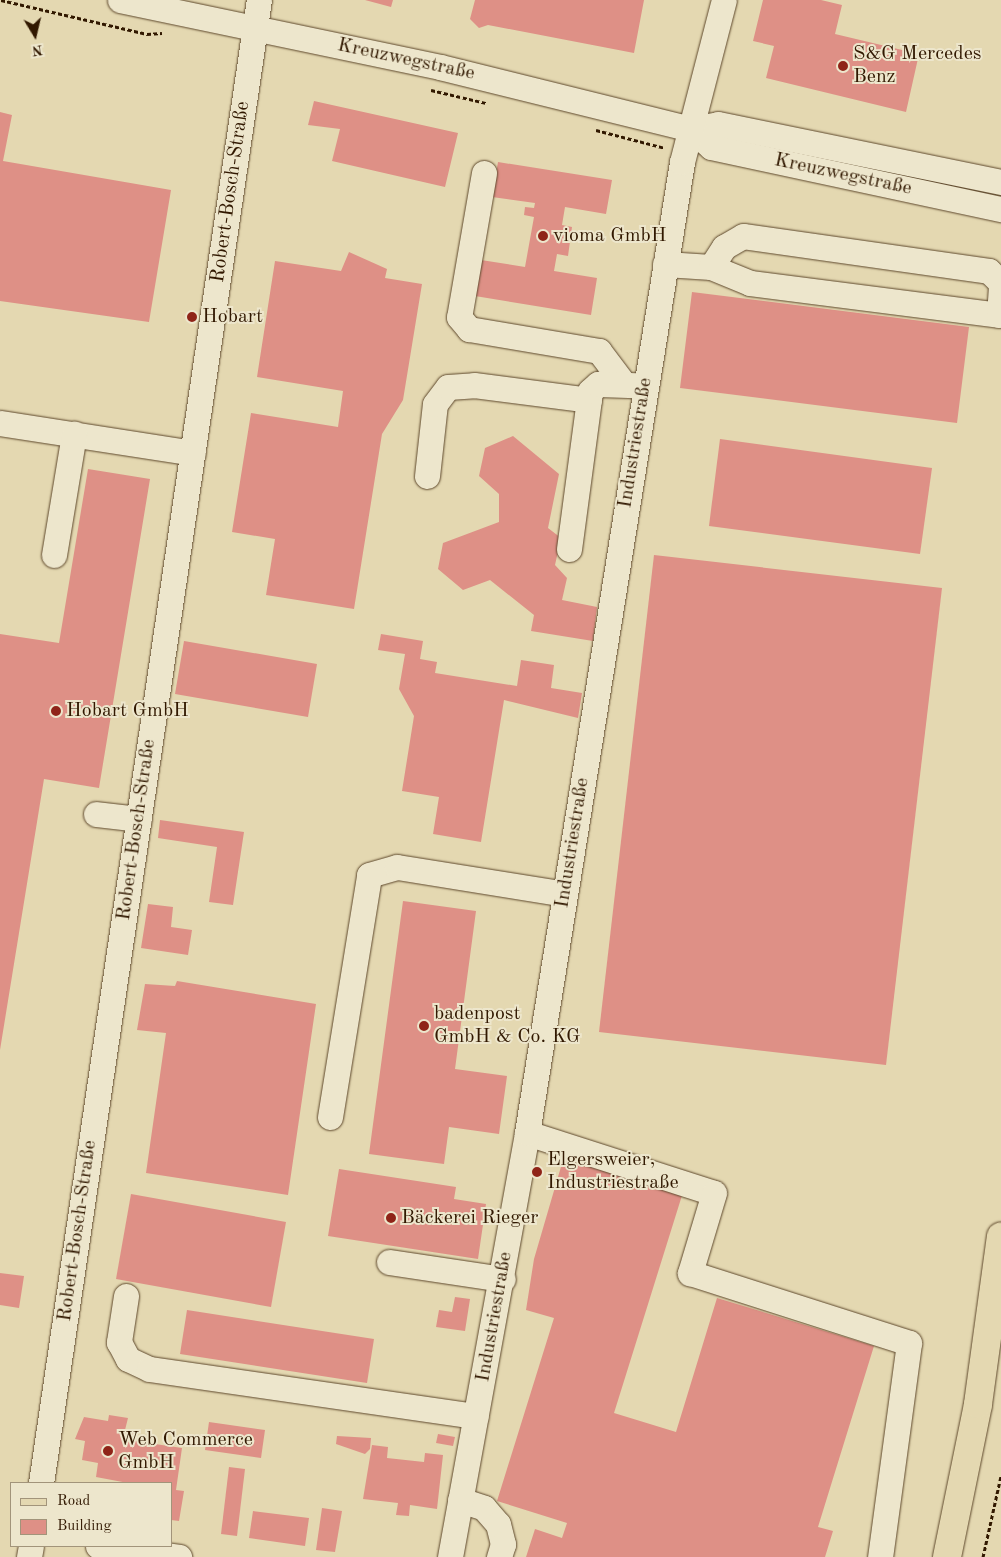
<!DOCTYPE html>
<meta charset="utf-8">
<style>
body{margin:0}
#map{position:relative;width:1001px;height:1557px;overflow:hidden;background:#e4d8b1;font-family:"Old Standard TT",serif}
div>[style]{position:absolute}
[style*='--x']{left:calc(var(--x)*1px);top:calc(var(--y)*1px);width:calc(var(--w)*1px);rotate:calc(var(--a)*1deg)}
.building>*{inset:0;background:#de9086}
.path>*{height:3px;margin-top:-1.5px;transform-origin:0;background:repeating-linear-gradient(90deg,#311800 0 4px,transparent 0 6.5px)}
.roads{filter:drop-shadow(0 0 1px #5e482c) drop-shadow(0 0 1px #5e482c)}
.minor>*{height:25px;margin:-12.5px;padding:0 12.5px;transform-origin:12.5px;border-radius:12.5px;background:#ede6cc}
.major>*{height:28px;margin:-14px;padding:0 14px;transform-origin:14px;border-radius:14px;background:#e4d8b1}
.dots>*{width:14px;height:14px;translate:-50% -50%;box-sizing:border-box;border:2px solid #ede6cc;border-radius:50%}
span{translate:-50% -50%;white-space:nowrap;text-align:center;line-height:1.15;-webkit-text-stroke:4px #ede6cc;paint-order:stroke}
.poi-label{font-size:20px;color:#311800}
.left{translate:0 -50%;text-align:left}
.street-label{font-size:20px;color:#311800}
.legend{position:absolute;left:10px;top:1482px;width:162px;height:65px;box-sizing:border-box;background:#ede6cc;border:1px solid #a2947a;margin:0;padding:6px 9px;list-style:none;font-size:15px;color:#311800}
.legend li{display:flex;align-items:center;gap:10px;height:25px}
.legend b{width:25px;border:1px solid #a2947a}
.north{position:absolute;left:10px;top:10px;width:50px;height:50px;-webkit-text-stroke:4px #ede6cc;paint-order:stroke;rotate:171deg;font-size:14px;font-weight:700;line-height:20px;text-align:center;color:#311800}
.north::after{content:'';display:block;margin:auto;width:18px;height:22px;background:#311800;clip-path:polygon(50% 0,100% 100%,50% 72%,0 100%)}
</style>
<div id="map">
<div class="building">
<i style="clip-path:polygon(365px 0,393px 0,391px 7px)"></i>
<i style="clip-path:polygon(475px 0,644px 0,634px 53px,488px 25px,479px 28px,470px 19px)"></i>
<i style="clip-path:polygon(763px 0,821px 0,842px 5px,835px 34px,919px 54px,906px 112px,766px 78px,774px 46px,753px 41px)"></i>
<i style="clip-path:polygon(314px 101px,458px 133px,445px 187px,332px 161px,340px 129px,308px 125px)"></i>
<i style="clip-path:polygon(0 112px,12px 115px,3px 161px,171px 190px,149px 322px,0 301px)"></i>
<i style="clip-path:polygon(498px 162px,612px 180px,606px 214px,565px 207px,562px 225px,572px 227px,568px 256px,557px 254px,554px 271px,597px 278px,591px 315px,475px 296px,481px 260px,525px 267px,534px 217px,524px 215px,525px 207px,534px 208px,535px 203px,492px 197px)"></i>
<i style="clip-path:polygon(349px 252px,387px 269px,385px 278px,422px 284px,403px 400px,382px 434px,354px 609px,266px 595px,275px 539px,232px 532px,251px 413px,338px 427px,343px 391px,257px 377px,275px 261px,341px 271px)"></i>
<i style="clip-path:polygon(692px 292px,969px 327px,957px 423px,680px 388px)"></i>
<i style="clip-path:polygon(513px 436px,559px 474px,548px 528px,561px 538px,555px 565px,567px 578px,562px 600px,597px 607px,593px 641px,531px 631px,534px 615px,490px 580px,463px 590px,438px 569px,443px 543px,499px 522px,499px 494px,479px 476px,485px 448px)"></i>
<i style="clip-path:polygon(720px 439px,932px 468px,920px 554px,709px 526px)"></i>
<i style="clip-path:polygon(88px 469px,150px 479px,99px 788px,44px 779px,0 1050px,0 634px,59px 643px)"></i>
<i style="clip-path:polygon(654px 555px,942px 588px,886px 1065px,599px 1032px)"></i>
<i style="clip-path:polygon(381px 634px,423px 641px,420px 659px,437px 662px,435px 673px,517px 686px,521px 660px,554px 665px,551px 688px,582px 693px,578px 718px,504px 700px,481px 842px,433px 834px,439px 797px,402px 791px,414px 716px,399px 689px,405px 654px,378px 650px)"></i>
<i style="clip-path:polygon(184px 641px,317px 664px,308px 717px,175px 694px)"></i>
<i style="clip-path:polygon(160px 820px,244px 832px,233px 905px,209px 902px,217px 847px,158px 838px)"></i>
<i style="clip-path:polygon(403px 901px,476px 911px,455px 1069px,507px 1076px,499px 1134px,449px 1127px,444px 1164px,369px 1154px)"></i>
<i style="clip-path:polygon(148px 904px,173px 907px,171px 927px,192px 930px,188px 955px,141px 948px)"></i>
<i style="clip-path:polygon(177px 981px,316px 1004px,288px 1195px,146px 1173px,166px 1033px,137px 1030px,145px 984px,175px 986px)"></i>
<i style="clip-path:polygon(565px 1153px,684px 1189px,614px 1413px,676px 1432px,717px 1298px,874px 1346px,818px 1527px,833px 1531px,825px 1557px,526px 1557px,535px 1529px,562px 1538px,567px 1523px,497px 1501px,554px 1318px,526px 1310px,534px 1259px)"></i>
<i style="clip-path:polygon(339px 1169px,456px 1187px,454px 1199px,486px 1204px,478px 1259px,328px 1236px)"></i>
<i style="clip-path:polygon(131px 1194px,286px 1222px,271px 1307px,116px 1279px)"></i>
<i style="clip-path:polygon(0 1273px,24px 1276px,19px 1308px,0 1305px)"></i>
<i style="clip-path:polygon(455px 1297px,470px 1299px,465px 1331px,436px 1327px,439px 1310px,452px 1312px)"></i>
<i style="clip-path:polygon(187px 1310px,374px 1339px,367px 1383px,180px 1354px)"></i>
<i style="clip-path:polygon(109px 1415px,128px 1418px,125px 1430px,137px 1432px,135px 1441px,182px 1448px,176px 1490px,184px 1491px,179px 1521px,171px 1520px,171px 1483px,128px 1483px,96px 1477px,98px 1463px,82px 1460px,85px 1441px,75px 1439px,84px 1417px,108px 1421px)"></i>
<i style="clip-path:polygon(209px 1422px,265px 1430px,261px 1458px,205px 1450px)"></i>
<i style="clip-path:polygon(438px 1434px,455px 1437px,453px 1446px,436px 1443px)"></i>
<i style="clip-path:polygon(337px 1436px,371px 1438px,370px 1449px,365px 1454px,336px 1444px)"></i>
<i style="clip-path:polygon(372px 1445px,388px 1447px,387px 1458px,424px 1462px,425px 1453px,443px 1455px,437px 1509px,410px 1505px,409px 1516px,396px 1515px,398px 1503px,363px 1499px)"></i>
<i style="clip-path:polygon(229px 1467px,245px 1469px,237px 1536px,221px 1534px)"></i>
<i style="clip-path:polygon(322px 1508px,342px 1511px,335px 1552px,316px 1550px)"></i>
<i style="clip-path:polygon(253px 1511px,309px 1518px,305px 1546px,249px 1538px)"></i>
</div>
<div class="path">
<i style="--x:1;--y:0;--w:150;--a:13.1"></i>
<i style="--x:147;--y:34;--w:15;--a:-4"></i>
<i style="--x:431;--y:90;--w:57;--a:13.3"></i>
<i style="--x:596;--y:130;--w:71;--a:14.6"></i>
<i style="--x:983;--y:1557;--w:83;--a:-77.5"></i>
</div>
<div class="roads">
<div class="minor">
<i style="--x:120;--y:0;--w:327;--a:11.8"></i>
<i style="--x:440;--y:67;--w:259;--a:13.9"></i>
<i style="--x:691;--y:129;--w:27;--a:-10"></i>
<i style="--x:718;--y:124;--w:289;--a:11.6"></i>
<i style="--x:691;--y:129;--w:27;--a:42"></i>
<i style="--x:711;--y:147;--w:297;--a:12.1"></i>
<i style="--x:484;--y:173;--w:146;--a:99.8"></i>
<i style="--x:459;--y:317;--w:16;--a:50"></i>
<i style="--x:469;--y:329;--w:132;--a:9.6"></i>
<i style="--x:599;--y:351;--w:41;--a:52.9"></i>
<i style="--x:665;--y:264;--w:46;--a:3.7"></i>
<i style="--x:711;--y:267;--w:42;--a:22.3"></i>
<i style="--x:750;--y:283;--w:251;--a:7.3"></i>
<i style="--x:999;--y:315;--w:30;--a:-86"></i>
<i style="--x:711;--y:267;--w:24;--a:-57"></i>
<i style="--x:724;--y:247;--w:22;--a:-30"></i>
<i style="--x:743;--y:236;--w:248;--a:8.1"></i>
<i style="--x:989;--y:271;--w:17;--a:45"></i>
<i style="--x:0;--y:423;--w:195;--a:8.8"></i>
<i style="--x:427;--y:476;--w:72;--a:-83.7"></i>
<i style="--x:435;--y:404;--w:21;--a:-53"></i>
<i style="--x:448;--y:387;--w:26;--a:-4"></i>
<i style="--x:474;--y:385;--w:116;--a:7.4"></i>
<i style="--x:569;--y:549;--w:159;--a:-82.4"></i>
<i style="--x:590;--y:391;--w:11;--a:-41"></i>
<i style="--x:598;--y:384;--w:38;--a:2"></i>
<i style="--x:54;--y:555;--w:123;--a:-80.6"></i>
<i style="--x:96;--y:814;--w:43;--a:6.6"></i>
<i style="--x:330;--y:1117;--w:245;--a:-80.8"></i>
<i style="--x:369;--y:875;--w:29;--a:-16"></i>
<i style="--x:397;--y:867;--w:170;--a:9.1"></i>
<i style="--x:527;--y:1133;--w:196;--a:17.8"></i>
<i style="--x:714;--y:1193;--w:84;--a:106.7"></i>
<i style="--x:690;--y:1273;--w:230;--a:17.7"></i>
<i style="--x:909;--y:1343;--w:216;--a:97.7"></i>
<i style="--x:389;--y:1262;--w:115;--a:8.5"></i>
<i style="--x:126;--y:1296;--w:47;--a:98.7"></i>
<i style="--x:119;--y:1342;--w:19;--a:62"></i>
<i style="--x:128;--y:1359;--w:23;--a:25"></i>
<i style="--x:149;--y:1369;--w:330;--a:8.2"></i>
<i style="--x:41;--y:1483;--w:1499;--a:-81.64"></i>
<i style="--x:460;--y:1500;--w:25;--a:18"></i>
<i style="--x:484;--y:1508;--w:21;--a:49"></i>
<i style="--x:498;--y:1524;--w:21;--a:76"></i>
<i style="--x:503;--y:1544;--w:14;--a:107"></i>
<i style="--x:98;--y:1546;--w:82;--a:7.7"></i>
<i style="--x:29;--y:1557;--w:11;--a:-80"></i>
<i style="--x:450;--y:1557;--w:431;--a:-79.7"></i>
<i style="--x:527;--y:1133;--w:983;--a:-80.93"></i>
<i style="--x:682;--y:162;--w:167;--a:-75.5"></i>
</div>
<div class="major">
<i style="--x:947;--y:1557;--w:156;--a:-78.5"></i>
<i style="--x:978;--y:1404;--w:169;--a:-82.2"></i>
</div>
</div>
<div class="dots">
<i style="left:843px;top:66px;background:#8f2418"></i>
<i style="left:543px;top:236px;background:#8f2418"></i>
<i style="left:192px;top:317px;background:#8f2418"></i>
<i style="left:56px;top:711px;background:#8f2418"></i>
<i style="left:424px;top:1026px;background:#8f2418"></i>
<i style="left:537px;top:1172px;background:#8f2418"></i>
<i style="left:391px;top:1218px;background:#8f2418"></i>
<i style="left:108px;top:1451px;background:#8f2418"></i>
</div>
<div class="poi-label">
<span class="left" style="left:853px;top:66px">S&amp;G Mercedes<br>Benz</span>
<span class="left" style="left:553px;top:236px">vioma GmbH</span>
<span class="left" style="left:202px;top:317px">Hobart</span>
<span class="left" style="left:66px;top:711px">Hobart GmbH</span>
<span class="left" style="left:434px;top:1026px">badenpost<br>GmbH &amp; Co. KG</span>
<span class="left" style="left:547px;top:1172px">Elgersweier,<br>Industriestraße</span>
<span class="left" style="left:401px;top:1218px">Bäckerei Rieger</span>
<span class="left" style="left:118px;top:1452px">Web Commerce<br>GmbH</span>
</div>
<div class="street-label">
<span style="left:406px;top:60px;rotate:12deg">Kreuzwegstraße</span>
<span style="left:843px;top:175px;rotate:12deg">Kreuzwegstraße</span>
<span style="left:231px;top:192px;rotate:-82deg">Robert-Bosch-Straße</span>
<span style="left:636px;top:443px;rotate:-81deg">Industriestraße</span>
<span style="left:137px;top:830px;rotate:-82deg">Robert-Bosch-Straße</span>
<span style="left:573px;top:843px;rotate:-81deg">Industriestraße</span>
<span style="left:78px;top:1231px;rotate:-82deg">Robert-Bosch-Straße</span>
<span style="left:495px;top:1317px;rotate:-80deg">Industriestraße</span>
</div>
<ul class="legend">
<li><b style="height:6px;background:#e4d8b1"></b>Road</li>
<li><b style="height:14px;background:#de9086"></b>Building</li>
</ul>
<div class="north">N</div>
</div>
